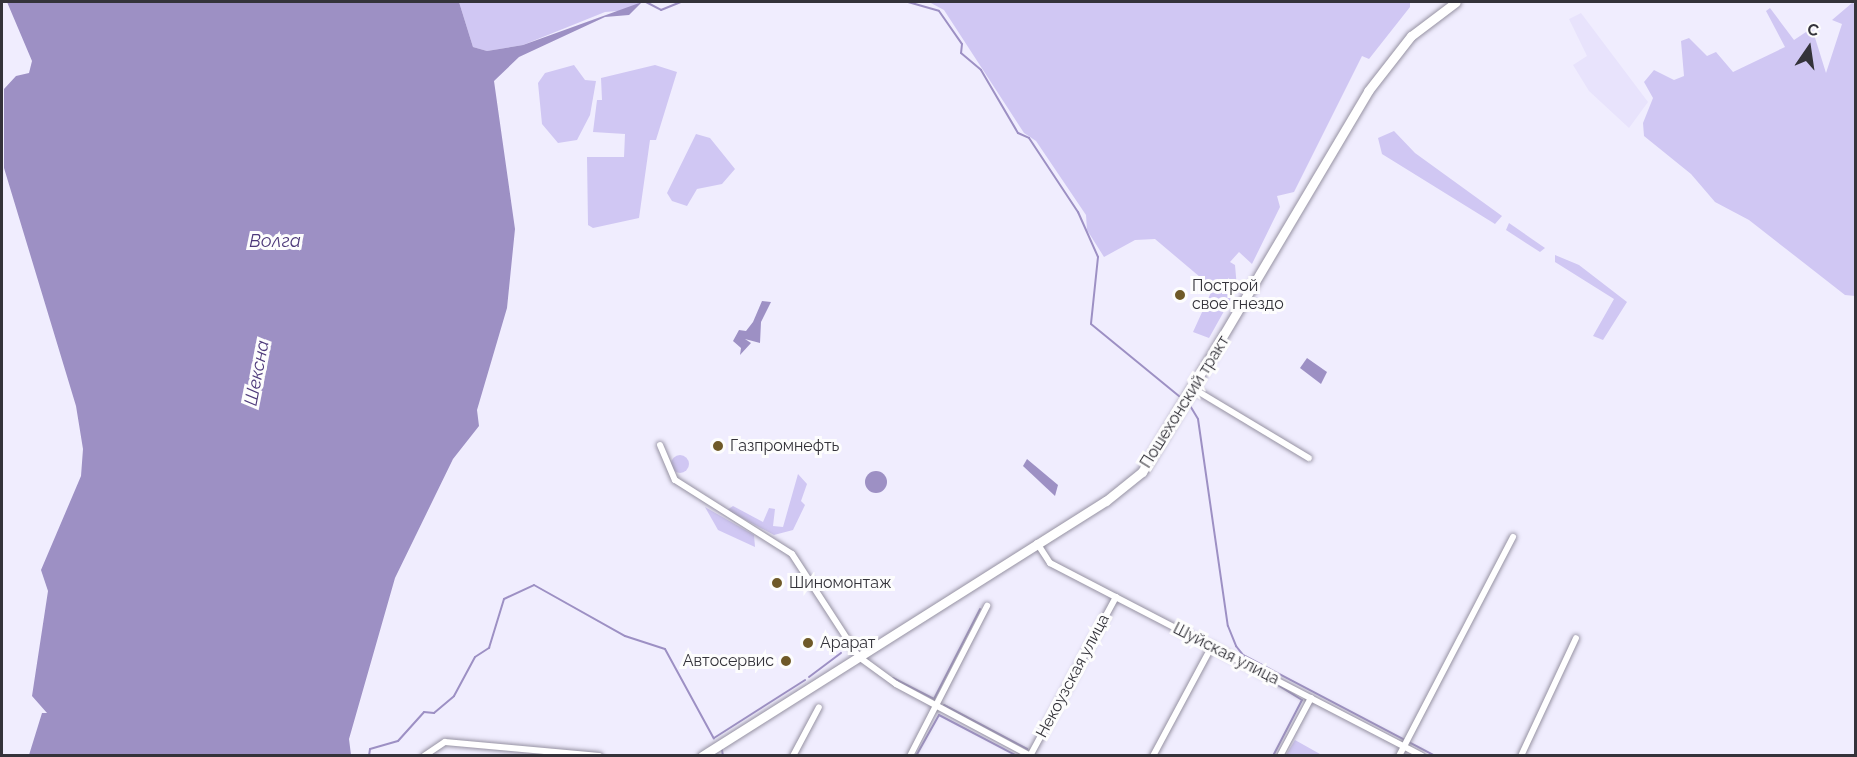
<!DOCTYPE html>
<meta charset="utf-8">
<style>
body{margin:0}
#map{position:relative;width:1857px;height:757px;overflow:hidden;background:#f0edfe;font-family:Raleway,sans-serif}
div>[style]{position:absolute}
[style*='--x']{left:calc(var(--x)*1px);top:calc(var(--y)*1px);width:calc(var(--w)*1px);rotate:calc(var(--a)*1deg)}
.built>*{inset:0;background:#e8e3fc}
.green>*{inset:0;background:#d0c7f3}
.round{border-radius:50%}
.water>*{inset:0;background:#9d90c4}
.stream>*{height:2px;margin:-1px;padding:0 1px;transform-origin:1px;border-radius:1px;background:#9d90c4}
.roads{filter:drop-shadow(0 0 2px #9692a2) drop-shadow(0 0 2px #9692a2)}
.street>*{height:6px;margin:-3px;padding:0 3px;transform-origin:3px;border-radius:3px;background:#fff}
.primary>*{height:9px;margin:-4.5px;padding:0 4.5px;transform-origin:4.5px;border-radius:4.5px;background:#fff}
.dots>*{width:16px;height:16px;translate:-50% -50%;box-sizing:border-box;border:3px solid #fdfdfd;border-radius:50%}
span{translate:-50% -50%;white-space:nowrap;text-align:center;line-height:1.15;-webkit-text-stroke:6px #fdfdfd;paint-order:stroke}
.poi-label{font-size:16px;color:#34333a}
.left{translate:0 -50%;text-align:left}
.right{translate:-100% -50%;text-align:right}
.street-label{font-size:16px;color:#34333a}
.water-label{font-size:18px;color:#4d397a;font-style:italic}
.frame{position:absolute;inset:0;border:3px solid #34333a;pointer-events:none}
.north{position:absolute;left:1779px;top:18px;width:60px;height:60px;-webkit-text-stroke:4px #fdfdfd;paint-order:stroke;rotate:13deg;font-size:16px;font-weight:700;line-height:24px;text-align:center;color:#34333a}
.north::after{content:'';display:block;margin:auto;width:21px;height:27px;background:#34333a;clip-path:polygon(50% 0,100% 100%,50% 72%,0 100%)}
</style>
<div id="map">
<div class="built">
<i style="clip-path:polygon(1581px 13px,1648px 102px,1629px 128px,1589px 91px,1573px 65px,1587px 56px,1569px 19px)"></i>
</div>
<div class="green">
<i style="clip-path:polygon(459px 2px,640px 2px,631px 10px,605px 12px,523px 45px,487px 51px,473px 47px)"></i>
<i style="clip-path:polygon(929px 2px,1410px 2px,1410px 7px,1369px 59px,1362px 56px,1294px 192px,1277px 196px,1280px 207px,1252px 264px,1239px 252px,1230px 262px,1235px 265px,1237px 288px,1209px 338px,1193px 332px,1213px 288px,1155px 239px,1135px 240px,1104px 257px,1087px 230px,1086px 215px,1036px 141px,1024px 133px,944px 10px)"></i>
<i style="clip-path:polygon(1852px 3px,1856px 4px,1855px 296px,1845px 295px,1749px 220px,1715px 202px,1691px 174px,1644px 136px,1643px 123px,1653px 98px,1644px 82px,1654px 70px,1674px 80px,1684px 76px,1681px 41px,1689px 38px,1707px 56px,1716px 52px,1733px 72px,1785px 47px,1766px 11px,1770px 8px,1794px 40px,1812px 28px,1826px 73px,1842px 24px,1832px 20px)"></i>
<i style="clip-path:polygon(574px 65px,585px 80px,596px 81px,590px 115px,577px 140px,558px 143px,542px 124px,538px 83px,545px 73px)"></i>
<i style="clip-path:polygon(655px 65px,677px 72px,656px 140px,650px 140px,639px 218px,593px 228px,588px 225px,587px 157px,624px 157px,625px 134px,593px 132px,597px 100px,602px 100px,601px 78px)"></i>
<i style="clip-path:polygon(1394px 131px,1415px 153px,1502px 216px,1495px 224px,1382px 154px,1378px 138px)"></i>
<i style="clip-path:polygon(696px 134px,710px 138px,735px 169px,722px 184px,697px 189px,687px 206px,672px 201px,667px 193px)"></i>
<i style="clip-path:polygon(1509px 223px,1545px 248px,1540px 252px,1506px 230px)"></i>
<i style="clip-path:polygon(1555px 255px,1579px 265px,1627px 302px,1603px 340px,1593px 336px,1614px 299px,1555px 262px)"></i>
<i class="round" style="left:671px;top:455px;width:18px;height:18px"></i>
<i style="clip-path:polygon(798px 474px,807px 484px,801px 501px,805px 505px,793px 530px,774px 535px,727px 510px,733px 506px,763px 522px,769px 508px,775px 509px,773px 526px,783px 527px)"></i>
<i style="clip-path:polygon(705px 507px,754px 535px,755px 547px,718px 530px)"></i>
<i style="clip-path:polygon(1295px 740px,1320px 754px,1323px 755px,1286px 755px)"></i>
</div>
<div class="water">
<i style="clip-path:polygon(7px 2px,459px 2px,473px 47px,487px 51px,523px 45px,642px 2px,629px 15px,605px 17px,519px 57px,494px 81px,515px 229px,507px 308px,477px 410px,479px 426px,453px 459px,395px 578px,349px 739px,351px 755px,29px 755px,42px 713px,47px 713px,32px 696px,48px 591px,41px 570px,81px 476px,83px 449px,76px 406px,4px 168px,4px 89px,16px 76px,29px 73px,32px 61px)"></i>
<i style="clip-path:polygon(762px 301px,771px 302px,761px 322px,760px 343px,745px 339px,751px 343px,740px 355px,741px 348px,733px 341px,739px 330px,746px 331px,753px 322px)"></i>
<i style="clip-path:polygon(1307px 358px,1327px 372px,1321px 384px,1300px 368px)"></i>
<i style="clip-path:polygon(1027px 459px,1058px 485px,1055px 496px,1023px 466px)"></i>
<i class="round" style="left:865px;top:471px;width:22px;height:22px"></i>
</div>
<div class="stream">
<i style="--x:646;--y:2;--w:17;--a:28"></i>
<i style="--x:661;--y:10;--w:22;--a:-22"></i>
<i style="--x:908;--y:2;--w:32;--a:16"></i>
<i style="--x:939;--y:11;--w:40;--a:55.1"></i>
<i style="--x:962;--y:44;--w:9;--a:96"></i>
<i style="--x:961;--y:53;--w:26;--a:40"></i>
<i style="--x:981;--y:70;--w:73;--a:59.6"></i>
<i style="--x:1018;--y:133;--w:12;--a:24"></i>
<i style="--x:1029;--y:138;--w:89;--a:56.5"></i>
<i style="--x:1078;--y:212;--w:49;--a:66"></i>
<i style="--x:1098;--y:257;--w:67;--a:96"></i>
<i style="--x:1091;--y:324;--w:114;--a:39.3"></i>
<i style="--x:1189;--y:404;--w:17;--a:59"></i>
<i style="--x:1198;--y:419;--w:209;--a:81.8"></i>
<i style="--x:1228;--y:626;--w:22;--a:68"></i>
<i style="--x:1236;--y:646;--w:11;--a:52"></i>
<i style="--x:1243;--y:655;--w:217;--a:27.7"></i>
<i style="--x:809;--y:677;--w:40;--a:-37"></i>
<i style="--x:893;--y:678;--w:46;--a:27.1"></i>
<i style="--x:934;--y:699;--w:101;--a:-62.9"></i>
<i style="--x:944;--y:705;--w:94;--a:27.9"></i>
<i style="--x:714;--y:738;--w:108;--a:-32.5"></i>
<i style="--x:722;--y:750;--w:6;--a:81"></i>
<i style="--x:369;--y:756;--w:7;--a:-82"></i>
<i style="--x:370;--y:749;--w:29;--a:-16"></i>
<i style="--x:398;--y:741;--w:39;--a:-48"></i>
<i style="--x:424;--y:712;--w:10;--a:6"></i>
<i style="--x:434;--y:713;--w:26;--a:-40"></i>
<i style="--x:454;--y:696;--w:44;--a:-61.7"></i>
<i style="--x:475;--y:657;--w:17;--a:-33"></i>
<i style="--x:489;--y:648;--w:51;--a:-73"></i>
<i style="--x:504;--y:599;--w:33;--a:-25"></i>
<i style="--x:534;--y:585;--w:104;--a:29.3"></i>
<i style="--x:625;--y:636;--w:42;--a:18"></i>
<i style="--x:665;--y:649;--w:102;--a:61.4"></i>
<i style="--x:916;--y:756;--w:47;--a:-60.7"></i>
<i style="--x:939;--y:715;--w:88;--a:27.7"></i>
<i style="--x:1273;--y:756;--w:63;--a:-62.6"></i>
<i style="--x:1302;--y:700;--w:31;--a:-148"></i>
</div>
<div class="roads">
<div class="street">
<i style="--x:1194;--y:389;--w:134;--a:31"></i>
<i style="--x:660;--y:445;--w:38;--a:67"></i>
<i style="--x:675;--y:480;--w:138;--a:32.3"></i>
<i style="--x:792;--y:554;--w:123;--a:57"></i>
<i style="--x:859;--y:657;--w:46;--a:36.1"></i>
<i style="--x:896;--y:684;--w:153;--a:28.1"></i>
<i style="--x:1037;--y:543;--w:24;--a:57"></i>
<i style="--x:1050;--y:563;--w:419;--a:27.4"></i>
<i style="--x:424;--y:756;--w:25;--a:-34"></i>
<i style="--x:445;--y:742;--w:155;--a:5.2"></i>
<i style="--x:793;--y:756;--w:55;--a:-62"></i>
<i style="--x:910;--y:756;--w:169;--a:-62.8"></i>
<i style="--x:1030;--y:756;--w:181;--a:-61.6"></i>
<i style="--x:1153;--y:756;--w:125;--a:-61.8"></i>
<i style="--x:1280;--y:756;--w:66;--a:-61.9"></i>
<i style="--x:1399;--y:756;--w:247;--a:-62.5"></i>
<i style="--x:1521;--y:756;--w:130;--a:-65"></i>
</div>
<div class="primary">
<i style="--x:702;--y:756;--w:478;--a:-32.3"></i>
<i style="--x:1106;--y:501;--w:46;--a:-38.9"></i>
<i style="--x:1142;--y:472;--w:443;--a:-59.3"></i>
<i style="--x:1368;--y:91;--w:70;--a:-52"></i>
<i style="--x:1411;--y:36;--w:56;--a:-37.1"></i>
</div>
</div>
<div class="dots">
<i style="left:1180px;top:295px;background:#6f5928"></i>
<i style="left:718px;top:446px;background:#6f5928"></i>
<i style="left:777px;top:583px;background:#6f5928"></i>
<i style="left:808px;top:643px;background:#6f5928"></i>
<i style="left:786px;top:661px;background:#6f5928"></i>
</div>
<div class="poi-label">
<span class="left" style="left:1192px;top:295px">Построй<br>свое гнездо</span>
<span class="left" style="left:730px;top:446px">Газпромнефть</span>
<span class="left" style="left:789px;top:583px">Шиномонтаж</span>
<span class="left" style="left:820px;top:643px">Арарат</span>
<span class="right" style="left:774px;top:661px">Автосервис</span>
</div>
<div class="street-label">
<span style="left:1185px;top:402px;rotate:-58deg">Пошехонский тракт</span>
<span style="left:1226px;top:654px;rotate:27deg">Шуйская улица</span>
<span style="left:1073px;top:676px;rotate:-62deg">Некоузская улица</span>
</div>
<div class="water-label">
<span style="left:275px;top:241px">Волга</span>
<span style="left:257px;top:373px;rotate:-79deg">Шексна</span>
</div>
<div class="frame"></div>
<div class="north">С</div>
</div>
